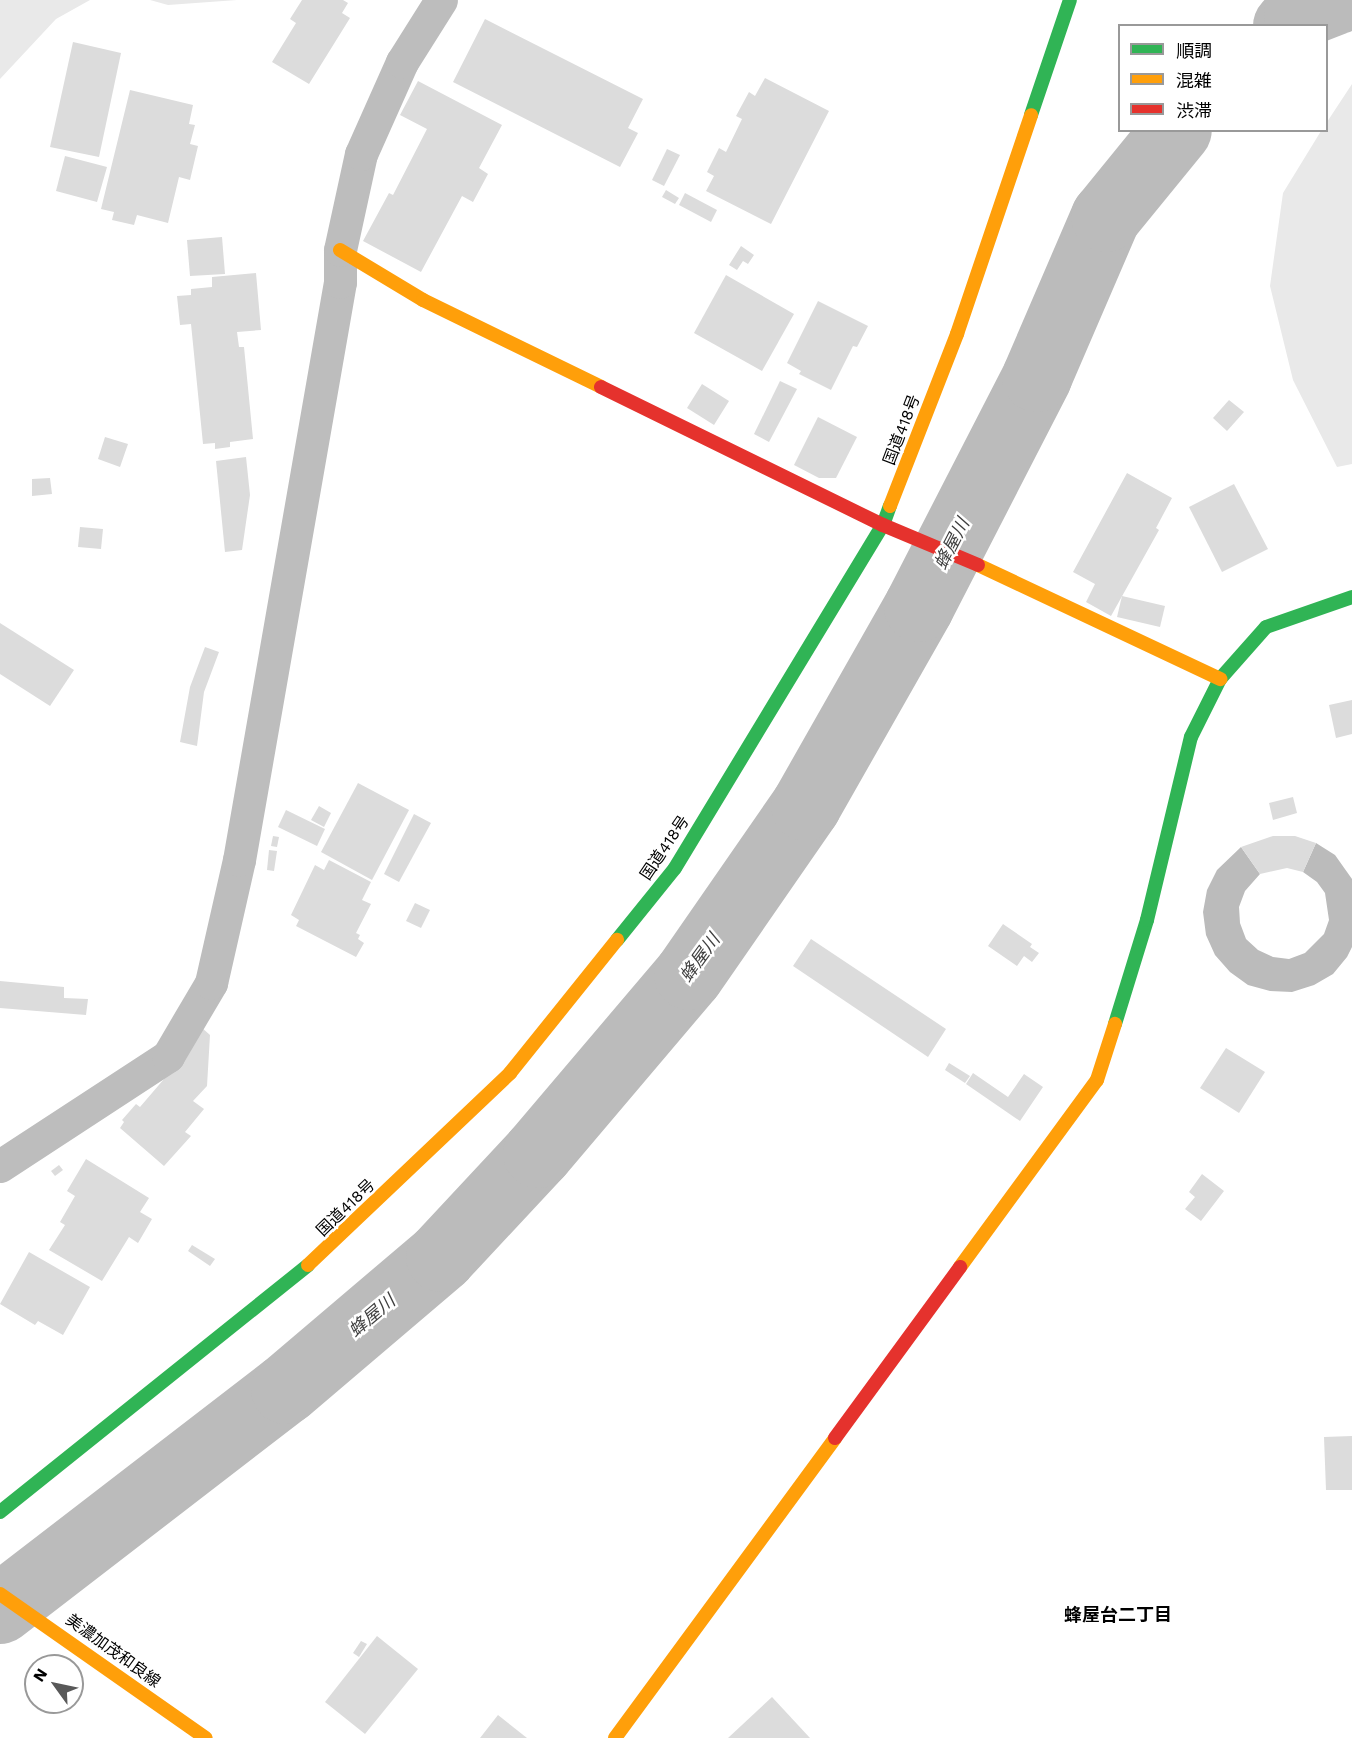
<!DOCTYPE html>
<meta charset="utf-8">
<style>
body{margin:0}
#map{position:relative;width:1352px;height:1738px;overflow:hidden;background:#fff;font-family:"Work Sans","Noto Sans JP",sans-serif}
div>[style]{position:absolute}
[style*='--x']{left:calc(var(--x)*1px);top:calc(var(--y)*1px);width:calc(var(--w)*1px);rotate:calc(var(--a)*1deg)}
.green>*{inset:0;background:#e9e9e9}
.water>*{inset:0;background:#bbb}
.river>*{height:70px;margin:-35px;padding:0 35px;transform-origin:35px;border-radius:35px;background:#bbb}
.building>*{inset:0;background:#dcdcdc}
.street>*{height:33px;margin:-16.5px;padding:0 16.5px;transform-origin:16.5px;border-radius:16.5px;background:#bdbdbd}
.fast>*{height:14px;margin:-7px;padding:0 7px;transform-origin:7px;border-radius:7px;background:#30b455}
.slow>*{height:14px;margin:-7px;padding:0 7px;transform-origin:7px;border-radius:7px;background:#ff9f0a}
.jam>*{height:14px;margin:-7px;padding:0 7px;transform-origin:7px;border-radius:7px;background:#e5322d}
span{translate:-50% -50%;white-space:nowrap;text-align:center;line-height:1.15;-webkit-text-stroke:5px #fff;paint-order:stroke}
.street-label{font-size:16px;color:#000}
.water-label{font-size:18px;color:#3f3f3f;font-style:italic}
.neighbourhood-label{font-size:18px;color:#000;font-weight:700}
.legend{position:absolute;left:1118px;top:24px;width:210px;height:108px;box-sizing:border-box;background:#fff;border:2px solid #999;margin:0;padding:8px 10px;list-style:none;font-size:18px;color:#000}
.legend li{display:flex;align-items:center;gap:12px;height:30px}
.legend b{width:30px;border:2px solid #999}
.north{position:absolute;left:24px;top:1654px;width:60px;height:60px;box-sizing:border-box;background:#fff;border:2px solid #999;border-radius:50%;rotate:303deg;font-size:16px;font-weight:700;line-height:24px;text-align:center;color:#000}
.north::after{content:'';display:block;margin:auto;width:21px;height:27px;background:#595959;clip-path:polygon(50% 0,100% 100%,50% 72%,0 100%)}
</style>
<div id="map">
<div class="green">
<i style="clip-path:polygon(0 0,90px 0,56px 19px,0 79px)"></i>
<i style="clip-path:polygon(150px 0,237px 0,168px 5px)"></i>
<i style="clip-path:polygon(1352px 84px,1352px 464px,1337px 467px,1293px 380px,1270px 286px,1283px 193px,1321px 131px,1326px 130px,1327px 122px)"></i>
</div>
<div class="water">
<i style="clip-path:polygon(1316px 843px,1335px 855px,1352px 879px,1352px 947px,1347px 957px,1333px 974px,1314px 985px,1292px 992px,1270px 991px,1248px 985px,1230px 972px,1215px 955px,1206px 935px,1203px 912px,1207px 890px,1217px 870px,1241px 847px,1260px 874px,1245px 891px,1239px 907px,1240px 923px,1246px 939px,1258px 950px,1273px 957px,1289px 959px,1305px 953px,1324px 934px,1329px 920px,1325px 893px,1317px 882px,1303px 872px)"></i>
</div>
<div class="river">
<i style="--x:1288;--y:26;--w:16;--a:-47"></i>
<i style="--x:1299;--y:14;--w:40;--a:-21"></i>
<i style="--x:0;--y:1609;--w:361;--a:-37.6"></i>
<i style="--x:286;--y:1389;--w:204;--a:-40.4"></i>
<i style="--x:441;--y:1257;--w:142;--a:-47"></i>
<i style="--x:538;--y:1153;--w:233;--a:-49.7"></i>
<i style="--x:689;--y:975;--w:206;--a:-55.3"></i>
<i style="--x:806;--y:806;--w:229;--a:-60.4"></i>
<i style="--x:919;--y:607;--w:259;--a:-62.8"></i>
<i style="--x:1037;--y:377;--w:174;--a:-66.7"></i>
<i style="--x:1106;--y:217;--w:112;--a:-50.8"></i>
</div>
<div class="building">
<i style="clip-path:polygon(302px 0,343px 0,348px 3px,342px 13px,350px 18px,309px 84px,272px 62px,296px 23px,290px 19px)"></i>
<i style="clip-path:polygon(485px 19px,643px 99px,628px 128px,638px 133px,620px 167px,453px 82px)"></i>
<i style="clip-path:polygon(73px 42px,121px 53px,99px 157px,50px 147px)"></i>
<i style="clip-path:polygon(765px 78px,829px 111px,771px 224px,706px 191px,714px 176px,707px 172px,719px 148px,726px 152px,742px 119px,736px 116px,749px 92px,755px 96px)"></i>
<i style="clip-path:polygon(418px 81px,502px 125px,479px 168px,488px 174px,473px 202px,462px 196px,421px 272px,363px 241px,389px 193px,393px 195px,427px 129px,400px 115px)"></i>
<i style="clip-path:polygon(130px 90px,193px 105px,189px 124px,195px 125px,190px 144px,198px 146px,190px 180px,179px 177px,168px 223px,137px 215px,134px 225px,112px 220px,114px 212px,101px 209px)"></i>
<i style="clip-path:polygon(667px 149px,680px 155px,664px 186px,652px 180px)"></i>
<i style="clip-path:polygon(65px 156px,107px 167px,97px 202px,56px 191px)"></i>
<i style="clip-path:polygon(666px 190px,679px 198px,675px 204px,662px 197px)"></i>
<i style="clip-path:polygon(685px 193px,717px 210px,711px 222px,679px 205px)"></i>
<i style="clip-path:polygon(222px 237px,225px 274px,190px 276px,187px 240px)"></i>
<i style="clip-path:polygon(741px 246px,754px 255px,748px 264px,743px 261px,737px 270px,729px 265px)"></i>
<i style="clip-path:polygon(256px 273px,261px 330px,237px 332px,239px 347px,244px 347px,253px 439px,230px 442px,230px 447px,215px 449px,215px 443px,203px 444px,191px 324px,180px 325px,177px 296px,191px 295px,191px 289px,212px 287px,212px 277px)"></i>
<i style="clip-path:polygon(726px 275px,794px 314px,762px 371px,694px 333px)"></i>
<i style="clip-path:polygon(818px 301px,868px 326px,857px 347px,853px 346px,831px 390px,799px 374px,801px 371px,787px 363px)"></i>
<i style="clip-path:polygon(780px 381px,797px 389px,769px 442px,754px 434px)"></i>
<i style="clip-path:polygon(702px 384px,729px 401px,714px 425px,687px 408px)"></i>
<i style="clip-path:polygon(1229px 400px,1244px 412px,1227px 431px,1213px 418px)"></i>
<i style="clip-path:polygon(818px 417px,857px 437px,836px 478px,819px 478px,794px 465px)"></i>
<i style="clip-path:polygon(105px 437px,128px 444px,120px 467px,98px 459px)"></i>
<i style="clip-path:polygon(246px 457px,250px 495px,242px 550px,225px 552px,216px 461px)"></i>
<i style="clip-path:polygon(1127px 473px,1172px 498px,1156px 528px,1159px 530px,1111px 616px,1086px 602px,1095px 584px,1073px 572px)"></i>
<i style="clip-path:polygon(50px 478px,52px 494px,32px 496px,32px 479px)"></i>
<i style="clip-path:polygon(1234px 484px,1268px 549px,1222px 572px,1189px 507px)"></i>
<i style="clip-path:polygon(80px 527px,103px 529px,101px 549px,78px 547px)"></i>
<i style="clip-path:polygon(1122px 596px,1165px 606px,1160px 627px,1117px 617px)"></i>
<i style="clip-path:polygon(0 623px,74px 670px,50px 706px,0 674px)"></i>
<i style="clip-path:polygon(205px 647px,219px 652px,204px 692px,197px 746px,180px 742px,190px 687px)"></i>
<i style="clip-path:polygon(1352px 700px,1352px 734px,1336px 738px,1329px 705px)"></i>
<i style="clip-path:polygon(358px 783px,409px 810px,372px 880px,321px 852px)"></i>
<i style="clip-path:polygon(1293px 797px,1297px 813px,1273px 820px,1269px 803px)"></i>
<i style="clip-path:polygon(319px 806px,331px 813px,324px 827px,311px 820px)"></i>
<i style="clip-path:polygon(286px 810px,325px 829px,317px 846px,278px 827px)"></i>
<i style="clip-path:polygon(414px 814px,431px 823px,399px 882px,384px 874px)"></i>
<i style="clip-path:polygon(273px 836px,279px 837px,277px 847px,271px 846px)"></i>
<i style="clip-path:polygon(1273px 836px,1295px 836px,1316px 843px,1303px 872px,1287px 868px,1260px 874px,1241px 847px)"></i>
<i style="clip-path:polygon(269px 850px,277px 851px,274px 871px,267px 870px)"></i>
<i style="clip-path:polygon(329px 860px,371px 882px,362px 900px,371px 904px,356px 933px,360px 935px,358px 939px,364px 943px,356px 957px,296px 926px,299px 920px,291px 915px,315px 865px,324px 870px)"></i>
<i style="clip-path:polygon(415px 903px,430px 910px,421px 928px,406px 921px)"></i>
<i style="clip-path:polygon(1003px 924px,1032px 944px,1030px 947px,1039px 953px,1032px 962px,1024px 956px,1017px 966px,988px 946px)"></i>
<i style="clip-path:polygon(811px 939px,946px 1029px,928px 1057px,793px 966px)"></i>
<i style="clip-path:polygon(0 981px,64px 987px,64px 998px,88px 999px,86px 1015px,0 1008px)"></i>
<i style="clip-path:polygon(201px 1027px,210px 1035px,207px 1086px,193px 1101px,204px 1109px,185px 1132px,191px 1136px,164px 1166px,120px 1128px,124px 1122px,122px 1120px,136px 1104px,140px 1107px,164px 1079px)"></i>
<i style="clip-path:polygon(1226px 1048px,1265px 1072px,1239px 1113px,1200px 1088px)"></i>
<i style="clip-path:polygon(949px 1063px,970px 1076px,965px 1083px,945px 1070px)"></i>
<i style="clip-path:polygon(973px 1073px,1008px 1097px,1024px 1074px,1043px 1087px,1020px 1121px,966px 1084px)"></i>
<i style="clip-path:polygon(86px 1159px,149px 1198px,140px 1212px,152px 1219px,138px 1243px,129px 1237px,102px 1281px,49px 1250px,65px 1225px,60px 1222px,75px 1196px,67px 1191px)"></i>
<i style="clip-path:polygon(59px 1165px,63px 1170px,55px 1176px,51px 1171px)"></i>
<i style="clip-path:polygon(1202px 1174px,1224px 1191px,1201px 1221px,1185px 1209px,1195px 1197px,1189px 1192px)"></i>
<i style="clip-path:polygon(192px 1245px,215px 1259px,210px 1266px,188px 1251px)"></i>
<i style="clip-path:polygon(29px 1252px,90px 1287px,63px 1335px,38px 1321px,35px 1325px,0 1304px)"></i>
<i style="clip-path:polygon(1352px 1436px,1352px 1490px,1326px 1490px,1324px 1437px)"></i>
<i style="clip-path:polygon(377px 1636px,418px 1669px,365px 1734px,325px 1702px)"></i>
<i style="clip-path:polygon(361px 1641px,367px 1644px,359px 1657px,353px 1653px)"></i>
<i style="clip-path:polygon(772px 1697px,810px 1738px,728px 1738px)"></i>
<i style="clip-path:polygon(498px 1715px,527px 1738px,480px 1738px)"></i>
</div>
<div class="street">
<i style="--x:0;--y:1166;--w:201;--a:-33.2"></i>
<i style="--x:168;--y:1056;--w:85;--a:-59.5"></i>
<i style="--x:211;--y:983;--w:126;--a:-77.2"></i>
<i style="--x:239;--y:860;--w:587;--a:-80.09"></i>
<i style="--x:340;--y:282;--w:32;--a:-90"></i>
<i style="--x:340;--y:250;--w:98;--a:-77.7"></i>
<i style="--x:361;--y:154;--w:101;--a:-66"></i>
<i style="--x:402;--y:62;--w:73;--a:-57.8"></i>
</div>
<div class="fast">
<i style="--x:1031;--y:115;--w:121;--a:-71.3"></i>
<i style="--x:617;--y:940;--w:92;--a:-51.1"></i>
<i style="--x:675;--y:868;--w:401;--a:-58.8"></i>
<i style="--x:883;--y:525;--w:20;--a:-70"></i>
<i style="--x:1115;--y:1024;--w:109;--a:-72.9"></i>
<i style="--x:1147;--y:920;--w:188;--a:-76.5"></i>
<i style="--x:1191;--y:737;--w:65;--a:-63.4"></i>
<i style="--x:1220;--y:679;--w:69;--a:-48.5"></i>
<i style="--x:1266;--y:627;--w:91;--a:-19.2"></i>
<i style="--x:0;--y:1512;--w:395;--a:-38.7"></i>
</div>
<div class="slow">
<i style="--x:340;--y:250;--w:97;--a:31.1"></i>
<i style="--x:423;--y:300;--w:198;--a:26"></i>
<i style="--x:890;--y:506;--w:185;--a:-68.7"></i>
<i style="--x:957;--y:334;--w:231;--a:-71.3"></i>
<i style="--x:978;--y:565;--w:268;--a:25.2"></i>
<i style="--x:308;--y:1265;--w:279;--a:-43.5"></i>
<i style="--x:510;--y:1073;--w:171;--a:-51.2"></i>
<i style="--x:960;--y:1267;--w:232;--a:-53.8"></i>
<i style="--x:1097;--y:1080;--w:59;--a:-72.2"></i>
<i style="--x:0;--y:1594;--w:251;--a:35"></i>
<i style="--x:615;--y:1738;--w:372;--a:-53.7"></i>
</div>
<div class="jam">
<i style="--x:601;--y:387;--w:314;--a:26.1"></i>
<i style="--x:883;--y:525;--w:103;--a:22.8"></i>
<i style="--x:835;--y:1438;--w:212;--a:-53.8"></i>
</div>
<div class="street-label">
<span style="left:902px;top:430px;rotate:-69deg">国道418号</span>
<span style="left:665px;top:848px;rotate:-56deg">国道418号</span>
<span style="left:346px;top:1208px;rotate:-44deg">国道418号</span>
<span style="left:113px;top:1651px;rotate:36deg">美濃加茂和良線</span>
</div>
<div class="water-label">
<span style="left:952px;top:544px;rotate:-63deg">蜂屋川</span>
<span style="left:700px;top:958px;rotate:-54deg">蜂屋川</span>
<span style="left:372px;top:1316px;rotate:-40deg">蜂屋川</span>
</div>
<div class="neighbourhood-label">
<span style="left:1118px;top:1615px">蜂屋台二丁目</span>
</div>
<ul class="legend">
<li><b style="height:8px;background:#30b455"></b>順調</li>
<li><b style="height:8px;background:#ff9f0a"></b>混雑</li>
<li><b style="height:8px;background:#e5322d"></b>渋滞</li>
</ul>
<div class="north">N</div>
</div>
